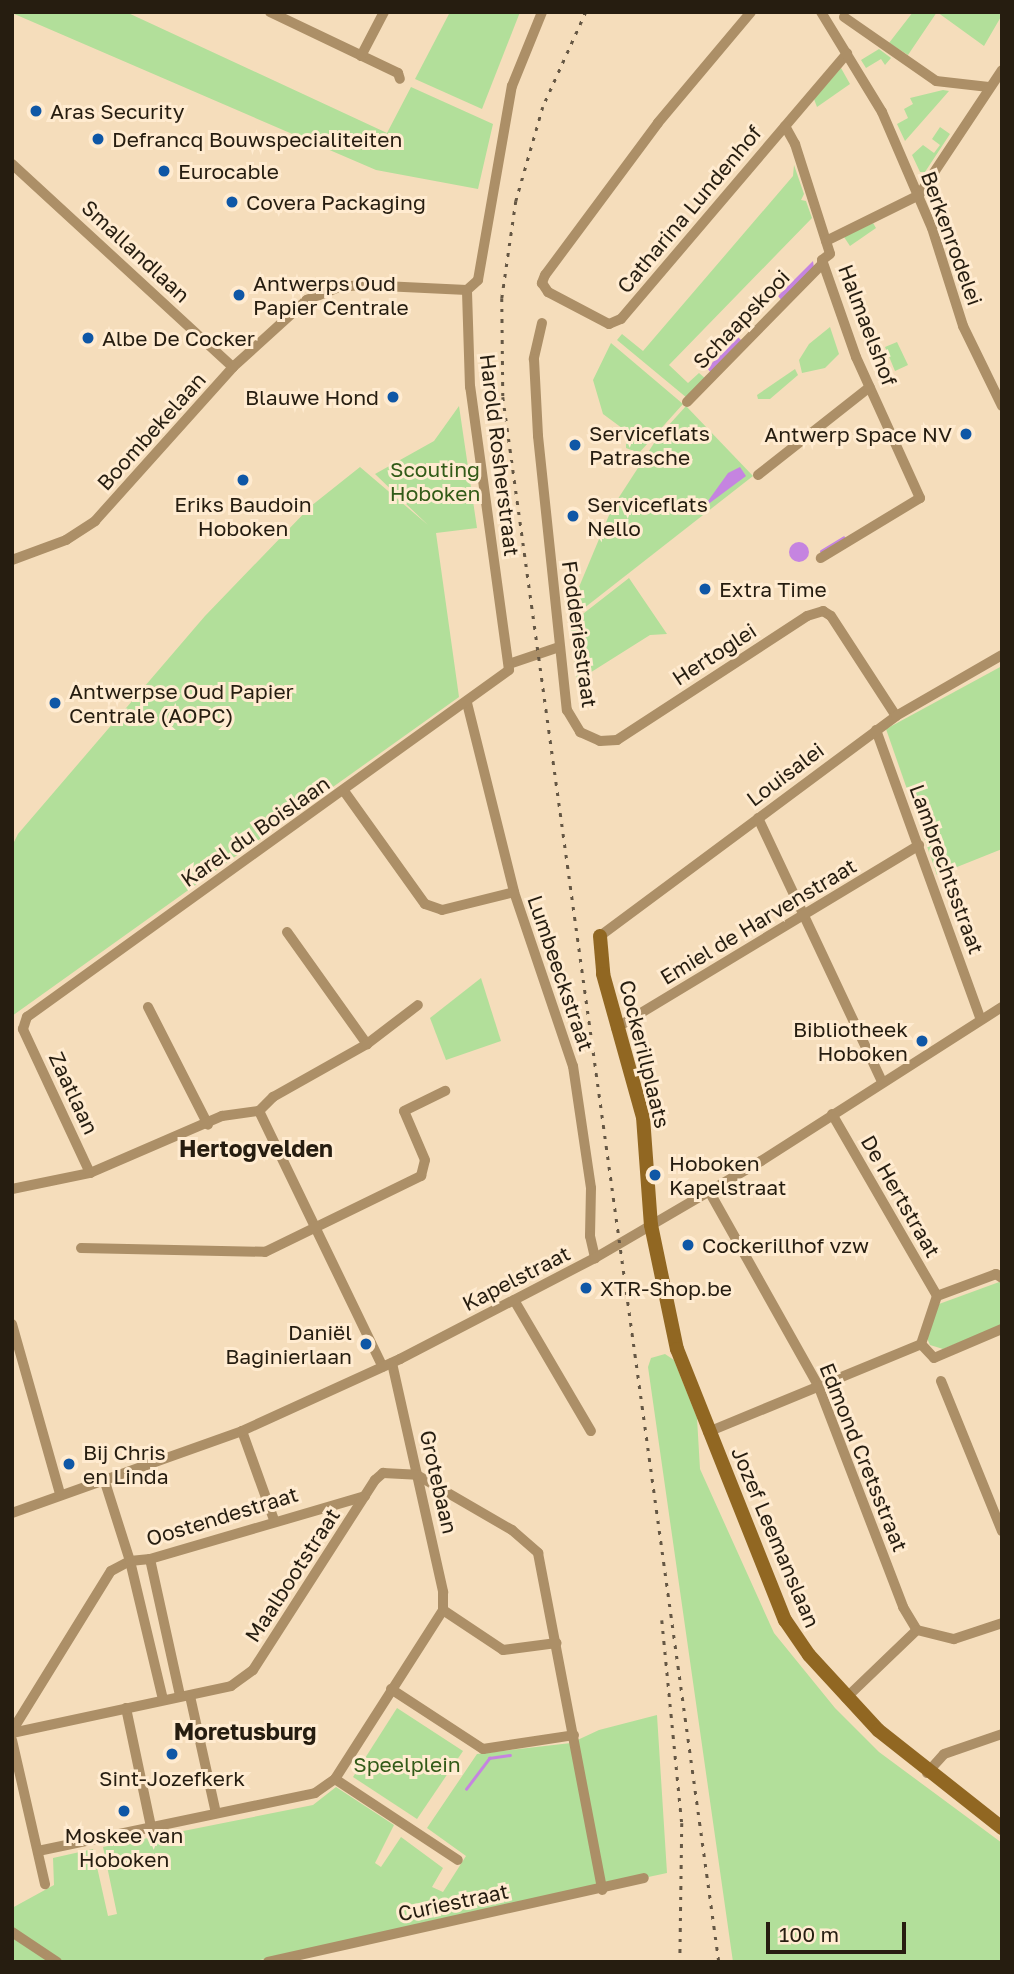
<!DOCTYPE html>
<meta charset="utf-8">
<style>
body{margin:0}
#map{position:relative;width:1014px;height:1974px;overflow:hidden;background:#f5ddbb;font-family:"Golos Text",sans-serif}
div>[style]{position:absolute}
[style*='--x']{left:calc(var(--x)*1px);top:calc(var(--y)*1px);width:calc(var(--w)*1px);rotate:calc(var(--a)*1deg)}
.green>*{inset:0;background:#b2df9a}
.water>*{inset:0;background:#c584e0}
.round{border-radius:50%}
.stream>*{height:2.5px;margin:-1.25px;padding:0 1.25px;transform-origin:1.25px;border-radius:1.25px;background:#c584e0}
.street>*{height:10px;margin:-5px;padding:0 5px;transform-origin:5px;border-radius:5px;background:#ac8f67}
.secondary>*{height:14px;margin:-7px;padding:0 7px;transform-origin:7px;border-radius:7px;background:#916722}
.rail>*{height:2.5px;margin-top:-1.25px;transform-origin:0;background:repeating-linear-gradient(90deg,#655744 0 3.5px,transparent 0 10.5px)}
.dots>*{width:19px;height:19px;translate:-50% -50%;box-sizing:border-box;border:4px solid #ffebd0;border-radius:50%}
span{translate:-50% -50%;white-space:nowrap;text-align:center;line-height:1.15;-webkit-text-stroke:6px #ffebd0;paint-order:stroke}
.poi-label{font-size:21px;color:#261d10}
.left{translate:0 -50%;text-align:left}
.right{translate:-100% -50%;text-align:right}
.street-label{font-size:21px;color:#261d10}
.park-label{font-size:21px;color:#325b18}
.neighbourhood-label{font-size:23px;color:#261d10;font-weight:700}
.frame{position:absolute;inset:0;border:14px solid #261d10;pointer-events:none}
.scale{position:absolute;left:766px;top:1922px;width:140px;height:32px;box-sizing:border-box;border:4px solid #261d10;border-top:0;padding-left:9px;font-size:21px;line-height:24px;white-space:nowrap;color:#261d10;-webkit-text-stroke:5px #ffebd0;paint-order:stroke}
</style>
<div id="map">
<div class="green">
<i style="clip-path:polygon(126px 12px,387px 133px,411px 87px,493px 124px,478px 189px,376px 170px,12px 13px)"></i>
<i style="clip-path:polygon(450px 12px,520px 12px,482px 109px,415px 79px)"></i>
<i style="clip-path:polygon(913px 12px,1002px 12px,1002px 15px,984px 46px,937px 12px,908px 55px,889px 43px)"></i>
<i style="clip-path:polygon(879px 49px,891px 58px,885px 65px,881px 59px,866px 68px,861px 60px)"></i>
<i style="clip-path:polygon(841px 68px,850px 84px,817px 107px,814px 99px)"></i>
<i style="clip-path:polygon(943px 90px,949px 91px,905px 141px,897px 124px,908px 118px,904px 109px,913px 104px,910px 98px)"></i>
<i style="clip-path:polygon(940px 127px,950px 134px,925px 172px,920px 172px,912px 155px,923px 145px,934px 153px,940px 145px,932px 139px)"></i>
<i style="clip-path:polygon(794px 165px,804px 194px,801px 200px,806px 201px,812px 218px,669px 365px,688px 383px,699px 373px,706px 379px,687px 398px,617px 340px,622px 334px,643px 351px,793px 176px)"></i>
<i style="clip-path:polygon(873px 223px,876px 228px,850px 246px,844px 237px)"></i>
<i style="clip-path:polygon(830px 327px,839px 354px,825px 368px,802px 373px,799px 360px,809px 344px)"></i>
<i style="clip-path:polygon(897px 342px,908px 365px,895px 371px,885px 347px)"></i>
<i style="clip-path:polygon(611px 343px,683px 404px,639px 453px,626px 448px,626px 431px,603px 414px,593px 380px)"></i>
<i style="clip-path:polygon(795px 369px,798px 375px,770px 399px,758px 399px,757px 395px)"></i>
<i style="clip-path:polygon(459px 406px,477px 528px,436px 533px,459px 697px,12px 1016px,12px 846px,18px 834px,205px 616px,311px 506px,360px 467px,428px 525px,375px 474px,434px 441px)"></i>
<i style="clip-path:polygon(686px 406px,753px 476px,574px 616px,569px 611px,612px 508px,658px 437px)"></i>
<i style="clip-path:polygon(629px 578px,667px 634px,650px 635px,577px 681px,570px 624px)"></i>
<i style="clip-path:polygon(1002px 666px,1002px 849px,937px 875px,886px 729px)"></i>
<i style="clip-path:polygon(481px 978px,501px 1041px,446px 1060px,430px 1018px)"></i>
<i style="clip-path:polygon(1002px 1281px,1002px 1325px,943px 1349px,930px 1345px,927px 1338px,939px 1304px)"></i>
<i style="clip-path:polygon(665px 1354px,674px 1360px,697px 1418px,700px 1469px,774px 1633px,835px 1708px,879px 1752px,1002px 1843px,1002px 1962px,733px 1962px,648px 1367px,651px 1358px)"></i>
<i style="clip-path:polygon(397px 1708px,463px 1751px,417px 1819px,353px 1777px)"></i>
<i style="clip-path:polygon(657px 1715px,667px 1873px,250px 1962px,12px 1962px,12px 1908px,54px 1885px,53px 1858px,93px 1849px,108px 1916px,117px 1914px,103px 1847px,313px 1805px,336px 1787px,394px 1825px,375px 1863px,381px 1867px,401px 1837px,443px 1868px,432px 1887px,443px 1892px,466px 1856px,427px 1828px,477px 1754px,571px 1743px,599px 1730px)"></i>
</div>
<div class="water">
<i style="clip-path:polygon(813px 261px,814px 268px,782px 301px,778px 296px)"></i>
<i style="clip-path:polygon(738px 337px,742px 341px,711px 373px,707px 368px)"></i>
<i style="clip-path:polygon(740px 467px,746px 476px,703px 508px,728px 473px)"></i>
<i class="round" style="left:789px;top:542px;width:20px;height:20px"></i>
</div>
<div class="stream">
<i style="--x:821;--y:551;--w:26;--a:-31"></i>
<i style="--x:466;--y:1789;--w:39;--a:-53"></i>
<i style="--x:489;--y:1758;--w:21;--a:-8"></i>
</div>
<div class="street">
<i style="--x:270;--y:12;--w:142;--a:25.5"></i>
<i style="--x:398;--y:73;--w:6;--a:72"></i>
<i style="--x:751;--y:12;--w:145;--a:130"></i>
<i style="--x:658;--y:123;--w:189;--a:126.6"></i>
<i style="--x:545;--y:275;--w:9;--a:111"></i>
<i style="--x:542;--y:283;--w:11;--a:56"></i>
<i style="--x:548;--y:292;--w:69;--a:27.7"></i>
<i style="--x:609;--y:324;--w:13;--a:-23"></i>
<i style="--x:621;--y:319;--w:349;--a:-49.6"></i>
<i style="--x:821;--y:12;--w:117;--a:58.6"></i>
<i style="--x:882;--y:112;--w:126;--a:66.7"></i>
<i style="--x:932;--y:228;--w:103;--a:72.4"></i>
<i style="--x:963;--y:326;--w:89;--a:64"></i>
<i style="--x:844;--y:17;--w:112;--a:34.8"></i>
<i style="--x:936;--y:81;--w:53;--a:6.5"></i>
<i style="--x:361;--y:56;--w:50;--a:-62.4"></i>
<i style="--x:785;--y:126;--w:21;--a:61"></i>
<i style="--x:795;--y:144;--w:115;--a:72.3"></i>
<i style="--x:830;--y:254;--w:10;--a:143"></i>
<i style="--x:822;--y:260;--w:103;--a:70.7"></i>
<i style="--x:856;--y:357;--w:155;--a:65.6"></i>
<i style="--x:920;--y:498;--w:116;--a:148.8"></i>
<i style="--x:12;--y:164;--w:300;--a:42.6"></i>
<i style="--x:919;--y:195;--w:150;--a:-56.4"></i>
<i style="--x:826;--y:241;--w:104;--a:-26.3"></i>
<i style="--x:467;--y:290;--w:15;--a:-42"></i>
<i style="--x:478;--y:280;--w:197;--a:-80.1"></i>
<i style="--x:512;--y:86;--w:80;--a:-67.9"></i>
<i style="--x:542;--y:323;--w:37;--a:103"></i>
<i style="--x:534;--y:359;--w:77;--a:87"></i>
<i style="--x:538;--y:436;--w:276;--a:84"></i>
<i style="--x:567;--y:710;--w:26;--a:59"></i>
<i style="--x:580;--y:732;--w:22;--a:24"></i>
<i style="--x:600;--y:741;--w:17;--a:-3"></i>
<i style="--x:617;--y:740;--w:227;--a:-33.1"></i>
<i style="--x:807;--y:616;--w:17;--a:-17"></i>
<i style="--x:823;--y:611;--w:9;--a:32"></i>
<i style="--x:831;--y:616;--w:119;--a:57"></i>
<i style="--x:687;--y:402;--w:194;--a:-45.6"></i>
<i style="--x:758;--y:475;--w:142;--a:-38.2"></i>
<i style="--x:12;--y:560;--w:58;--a:-20.3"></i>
<i style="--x:66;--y:540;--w:35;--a:-33"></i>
<i style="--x:95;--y:521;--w:207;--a:-48.1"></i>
<i style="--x:233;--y:367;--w:100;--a:-42.2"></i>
<i style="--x:307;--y:300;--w:35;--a:-22"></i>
<i style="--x:339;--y:287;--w:23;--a:-5"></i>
<i style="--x:362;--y:285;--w:105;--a:2.7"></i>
<i style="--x:509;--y:664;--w:53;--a:-18.8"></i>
<i style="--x:467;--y:703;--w:195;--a:76"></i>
<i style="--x:514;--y:892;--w:184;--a:71.3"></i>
<i style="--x:573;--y:1066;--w:123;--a:81.6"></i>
<i style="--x:591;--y:1188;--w:48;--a:91.2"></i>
<i style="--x:590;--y:1236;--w:23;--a:77"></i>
<i style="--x:876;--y:730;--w:308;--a:70.1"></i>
<i style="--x:344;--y:791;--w:139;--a:54.4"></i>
<i style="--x:425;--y:904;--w:18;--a:19"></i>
<i style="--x:442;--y:910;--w:74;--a:-14"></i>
<i style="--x:758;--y:818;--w:291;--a:64.8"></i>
<i style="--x:287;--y:932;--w:138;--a:54.5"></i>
<i style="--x:600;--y:936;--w:369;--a:-36.6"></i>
<i style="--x:896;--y:716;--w:122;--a:-29.9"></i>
<i style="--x:148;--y:1007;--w:132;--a:63"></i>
<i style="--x:616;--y:1028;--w:354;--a:-31.1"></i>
<i style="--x:259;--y:1111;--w:284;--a:64.2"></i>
<i style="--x:832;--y:1114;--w:210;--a:60"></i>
<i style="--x:90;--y:1173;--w:159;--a:-115"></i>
<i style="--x:23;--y:1029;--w:13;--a:-72"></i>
<i style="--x:27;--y:1017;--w:594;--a:-35.75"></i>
<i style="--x:509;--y:670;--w:286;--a:-97.8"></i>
<i style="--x:470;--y:387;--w:97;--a:-91.8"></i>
<i style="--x:12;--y:1189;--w:80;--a:-11.6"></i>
<i style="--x:90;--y:1173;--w:144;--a:-23.4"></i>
<i style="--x:222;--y:1116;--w:37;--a:-8"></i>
<i style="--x:259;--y:1111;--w:20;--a:-45"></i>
<i style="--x:273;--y:1097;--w:108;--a:-29.4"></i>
<i style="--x:367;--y:1044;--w:64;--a:-37.4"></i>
<i style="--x:709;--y:1191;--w:223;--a:60.7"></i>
<i style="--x:818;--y:1385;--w:238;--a:69"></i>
<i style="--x:903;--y:1607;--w:27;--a:59"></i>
<i style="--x:81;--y:1248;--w:184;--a:1.2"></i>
<i style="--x:265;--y:1252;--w:174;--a:-26"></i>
<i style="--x:421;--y:1176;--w:16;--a:-76"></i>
<i style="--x:425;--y:1160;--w:53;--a:-113.2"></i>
<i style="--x:404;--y:1111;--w:46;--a:-26"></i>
<i style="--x:514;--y:1300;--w:152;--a:59.6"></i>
<i style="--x:12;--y:1324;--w:177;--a:74.2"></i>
<i style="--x:921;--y:1344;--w:51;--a:-71.6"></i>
<i style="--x:937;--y:1296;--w:63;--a:-20.4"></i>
<i style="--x:996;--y:1274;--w:7;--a:34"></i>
<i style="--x:921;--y:1344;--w:19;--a:47"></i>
<i style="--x:934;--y:1358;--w:74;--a:-23.1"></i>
<i style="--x:392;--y:1363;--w:235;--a:77.4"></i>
<i style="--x:443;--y:1592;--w:18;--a:90"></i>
<i style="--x:941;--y:1381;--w:162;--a:67.9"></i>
<i style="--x:242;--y:1431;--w:95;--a:70.2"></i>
<i style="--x:708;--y:1432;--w:230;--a:-22.4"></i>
<i style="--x:104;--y:1479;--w:86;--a:72.4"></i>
<i style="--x:130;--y:1561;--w:142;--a:76.6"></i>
<i style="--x:12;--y:1513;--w:244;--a:-19.6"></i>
<i style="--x:242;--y:1431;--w:174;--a:-24.5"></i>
<i style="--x:400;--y:1359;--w:220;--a:-27.4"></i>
<i style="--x:595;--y:1258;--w:192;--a:-30.3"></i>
<i style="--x:761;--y:1161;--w:286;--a:-32.6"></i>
<i style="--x:150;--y:1559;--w:139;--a:77.6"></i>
<i style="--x:443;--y:1610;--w:72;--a:33.7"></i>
<i style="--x:503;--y:1650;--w:54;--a:-7.4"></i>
<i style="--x:391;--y:1689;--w:110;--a:33.1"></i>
<i style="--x:483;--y:1749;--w:92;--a:-8.7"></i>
<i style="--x:190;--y:1696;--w:120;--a:77.5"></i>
<i style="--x:846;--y:1698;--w:98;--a:-43.8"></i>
<i style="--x:917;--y:1630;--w:38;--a:14"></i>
<i style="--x:954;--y:1639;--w:51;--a:-18.4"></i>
<i style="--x:126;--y:1708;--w:122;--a:78.1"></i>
<i style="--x:12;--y:1731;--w:188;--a:-58.3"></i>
<i style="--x:111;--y:1571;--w:21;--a:-28"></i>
<i style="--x:130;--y:1561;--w:20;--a:-6"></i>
<i style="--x:150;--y:1559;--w:224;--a:-16.3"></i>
<i style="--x:12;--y:1733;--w:224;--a:-12.1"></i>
<i style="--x:231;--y:1686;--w:27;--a:-36"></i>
<i style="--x:253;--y:1670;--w:226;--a:-57.3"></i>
<i style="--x:375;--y:1480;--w:11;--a:-41"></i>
<i style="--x:383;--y:1473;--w:34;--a:3"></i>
<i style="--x:417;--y:1475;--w:110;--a:30.1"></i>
<i style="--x:512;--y:1530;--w:35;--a:41"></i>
<i style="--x:538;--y:1553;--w:343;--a:79.2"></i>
<i style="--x:12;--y:1740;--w:148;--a:77.1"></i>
<i style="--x:927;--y:1773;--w:25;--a:-48"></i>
<i style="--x:944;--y:1754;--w:61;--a:-19"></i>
<i style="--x:335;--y:1779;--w:147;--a:33.4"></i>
<i style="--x:38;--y:1851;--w:283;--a:-11.8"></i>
<i style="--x:315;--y:1793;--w:24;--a:-35"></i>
<i style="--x:335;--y:1779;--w:201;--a:-57.4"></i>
<i style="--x:12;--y:1932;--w:54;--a:33.7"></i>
<i style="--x:268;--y:1962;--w:385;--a:-12.6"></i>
</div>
<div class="secondary">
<i style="--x:600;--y:936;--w:38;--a:85"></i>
<i style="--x:603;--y:974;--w:148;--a:74.4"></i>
<i style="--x:643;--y:1117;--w:108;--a:85.8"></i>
<i style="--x:651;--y:1225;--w:127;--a:78.2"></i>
<i style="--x:677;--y:1349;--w:292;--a:68.3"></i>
<i style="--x:785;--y:1620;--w:42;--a:55.6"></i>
<i style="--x:809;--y:1655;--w:102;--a:47.4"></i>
<i style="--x:878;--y:1730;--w:158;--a:38.3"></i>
</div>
<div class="rail">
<i style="--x:586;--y:12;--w:104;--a:114.4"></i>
<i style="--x:543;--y:107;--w:98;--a:106"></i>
<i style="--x:516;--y:201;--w:98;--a:98.2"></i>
<i style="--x:502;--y:298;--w:99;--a:89.4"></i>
<i style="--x:503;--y:397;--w:1580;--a:82.14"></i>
<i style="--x:662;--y:1620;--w:204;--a:84.4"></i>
<i style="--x:682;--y:1823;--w:139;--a:90.8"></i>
</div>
<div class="dots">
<i style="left:36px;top:111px;background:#0f57a6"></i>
<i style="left:98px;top:139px;background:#0f57a6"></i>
<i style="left:164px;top:171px;background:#0f57a6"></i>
<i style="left:232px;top:202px;background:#0f57a6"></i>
<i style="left:239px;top:295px;background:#0f57a6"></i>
<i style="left:88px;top:338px;background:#0f57a6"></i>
<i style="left:393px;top:397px;background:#0f57a6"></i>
<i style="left:966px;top:434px;background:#0f57a6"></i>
<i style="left:575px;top:445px;background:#0f57a6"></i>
<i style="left:243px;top:480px;background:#0f57a6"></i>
<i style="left:573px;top:516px;background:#0f57a6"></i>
<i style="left:705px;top:589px;background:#0f57a6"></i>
<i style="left:55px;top:703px;background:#0f57a6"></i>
<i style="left:922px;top:1041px;background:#0f57a6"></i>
<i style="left:655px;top:1175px;background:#0f57a6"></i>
<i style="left:688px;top:1245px;background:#0f57a6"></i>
<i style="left:586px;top:1288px;background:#0f57a6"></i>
<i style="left:366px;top:1344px;background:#0f57a6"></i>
<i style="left:69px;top:1464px;background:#0f57a6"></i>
<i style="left:172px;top:1754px;background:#0f57a6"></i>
<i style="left:124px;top:1811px;background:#0f57a6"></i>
</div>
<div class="poi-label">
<span class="left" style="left:50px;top:111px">Aras Security</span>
<span class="left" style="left:112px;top:139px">Defrancq Bouwspecialiteiten</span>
<span class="left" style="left:178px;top:171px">Eurocable</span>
<span class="left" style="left:246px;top:202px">Covera Packaging</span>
<span class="left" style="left:253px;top:295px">Antwerps Oud<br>Papier Centrale</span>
<span class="left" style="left:102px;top:338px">Albe De Cocker</span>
<span class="right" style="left:379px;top:397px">Blauwe Hond</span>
<span class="left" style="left:589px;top:445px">Serviceflats<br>Patrasche</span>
<span class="right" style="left:952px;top:434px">Antwerp Space NV</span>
<span style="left:243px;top:516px">Eriks Baudoin<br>Hoboken</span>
<span class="left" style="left:587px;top:516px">Serviceflats<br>Nello</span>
<span class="left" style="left:719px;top:589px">Extra Time</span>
<span class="left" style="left:69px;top:703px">Antwerpse Oud Papier<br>Centrale (AOPC)</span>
<span class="right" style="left:908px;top:1041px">Bibliotheek<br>Hoboken</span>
<span class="left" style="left:669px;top:1175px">Hoboken<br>Kapelstraat</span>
<span class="left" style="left:702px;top:1245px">Cockerillhof vzw</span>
<span class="left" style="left:600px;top:1288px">XTR-Shop.be</span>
<span class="right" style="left:352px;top:1344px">Daniël<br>Baginierlaan</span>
<span class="left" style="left:83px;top:1464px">Bij Chris<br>en Linda</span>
<span style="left:172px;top:1778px">Sint-Jozefkerk</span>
<span style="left:124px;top:1847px">Moskee van<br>Hoboken</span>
</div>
<div class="street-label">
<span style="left:689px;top:209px;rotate:-50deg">Catharina Lundenhof</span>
<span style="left:952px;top:238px;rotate:70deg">Berkenrodelei</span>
<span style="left:136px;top:251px;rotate:43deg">Smallandlaan</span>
<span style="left:741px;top:319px;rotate:-46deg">Schaapskooi</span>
<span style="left:868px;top:325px;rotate:69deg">Halmaelshof</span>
<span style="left:151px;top:431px;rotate:-48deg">Boombekelaan</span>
<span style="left:500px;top:455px;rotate:83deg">Harold Rosherstraat</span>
<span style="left:580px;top:634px;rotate:82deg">Fodderiestraat</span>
<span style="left:714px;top:654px;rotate:-33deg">Hertoglei</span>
<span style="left:785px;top:774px;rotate:-37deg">Louisalei</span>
<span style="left:255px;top:831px;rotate:-35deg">Karel du Boislaan</span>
<span style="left:947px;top:869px;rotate:70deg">Lambrechtsstraat</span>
<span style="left:758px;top:921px;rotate:-31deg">Emiel de Harvenstraat</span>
<span style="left:561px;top:973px;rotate:71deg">Lumbeeckstraat</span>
<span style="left:645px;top:1054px;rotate:76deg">Cockerillplaats</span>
<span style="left:74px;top:1093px;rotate:65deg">Zaatlaan</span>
<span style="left:901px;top:1196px;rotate:60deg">De Hertstraat</span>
<span style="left:516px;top:1278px;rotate:-27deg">Kapelstraat</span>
<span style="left:864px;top:1457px;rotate:68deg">Edmond Cretsstraat</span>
<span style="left:439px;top:1482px;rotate:77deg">Grotebaan</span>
<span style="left:222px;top:1516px;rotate:-17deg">Oostendestraat</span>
<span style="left:776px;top:1537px;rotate:67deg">Jozef Leemanslaan</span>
<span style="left:292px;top:1575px;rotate:-57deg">Maalbootstraat</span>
<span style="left:453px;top:1902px;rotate:-12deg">Curiestraat</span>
</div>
<div class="park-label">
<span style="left:435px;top:481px">Scouting<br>Hoboken</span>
<span style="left:407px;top:1764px">Speelplein</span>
</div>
<div class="neighbourhood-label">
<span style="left:256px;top:1148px">Hertogvelden</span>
<span style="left:245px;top:1731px">Moretusburg</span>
</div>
<div class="frame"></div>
<div class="scale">100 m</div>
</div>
